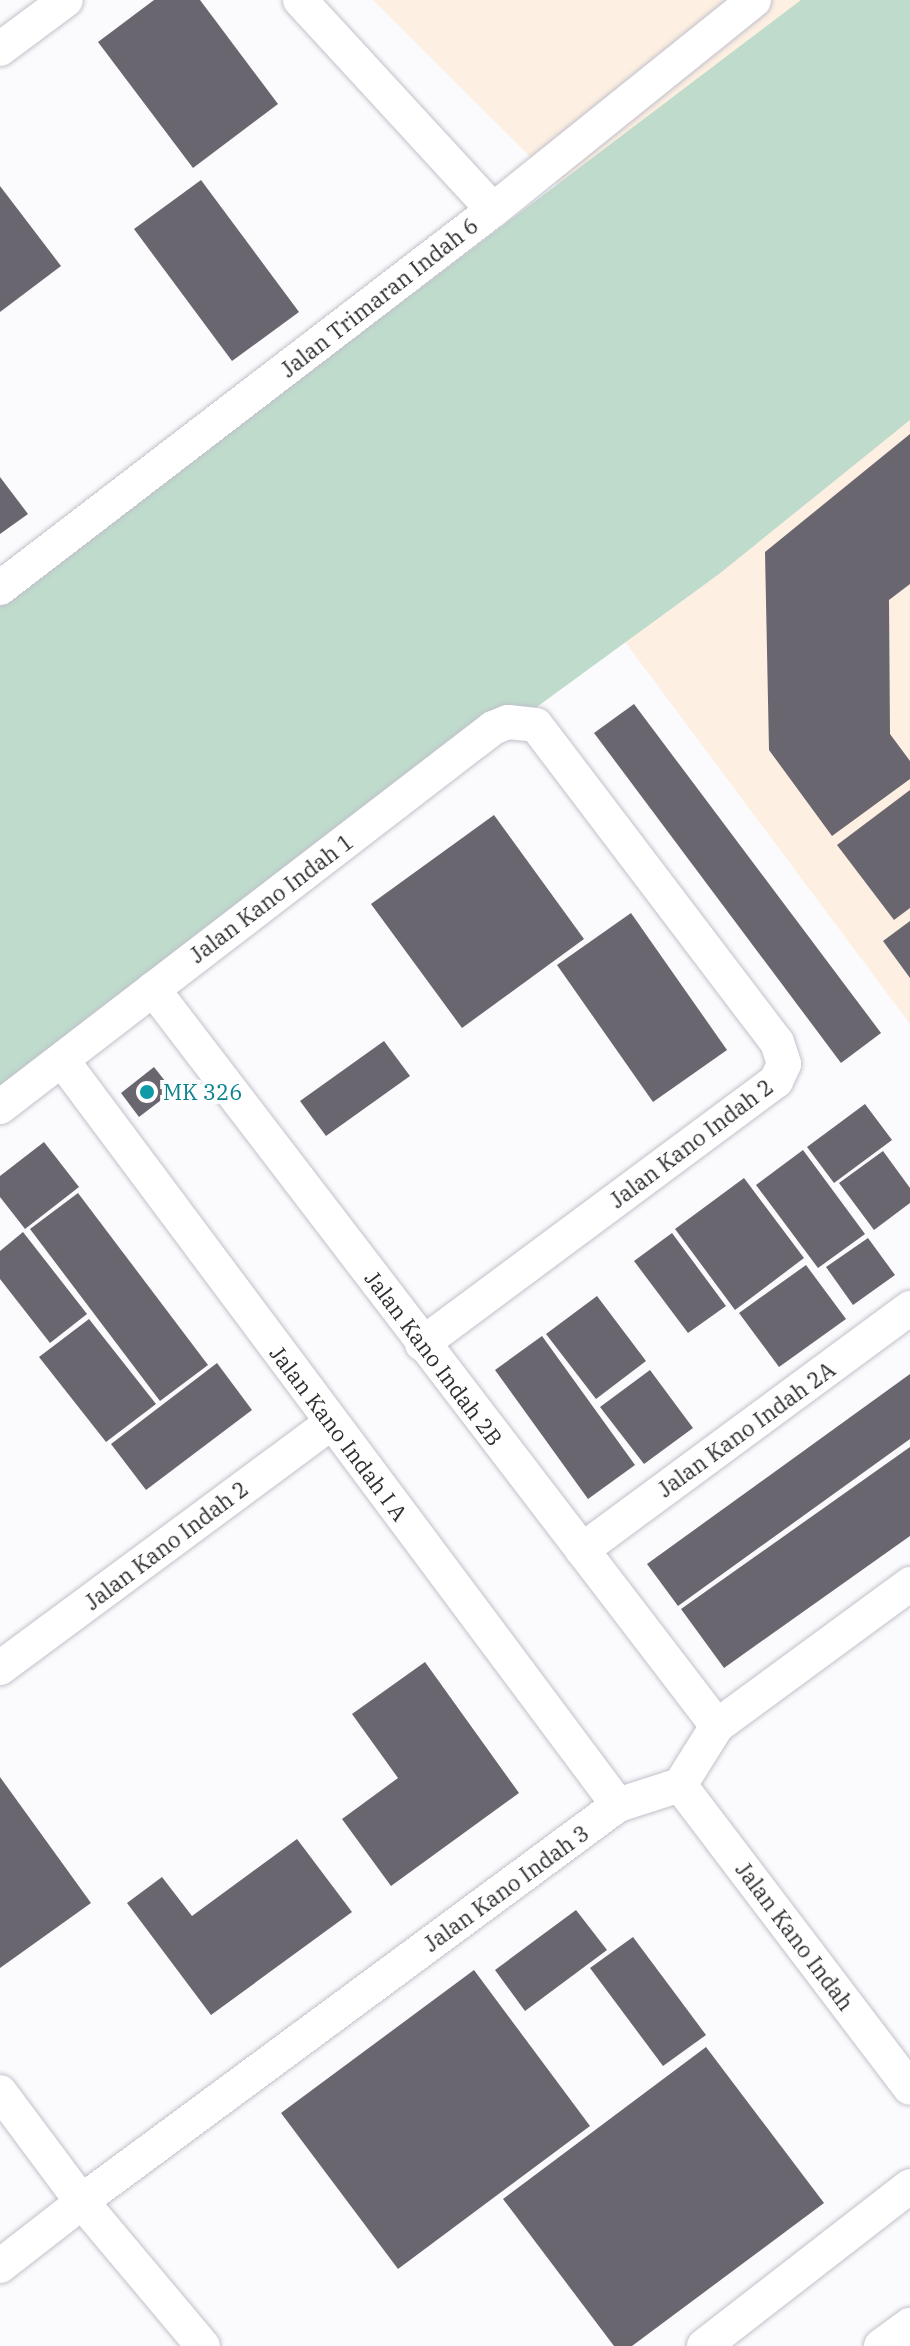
<!DOCTYPE html>
<style>
body{margin:0}
#map{position:relative;width:910px;height:2346px;overflow:hidden;background:#fbfbfd;font-family:"IBM Plex Serif",serif}
div>[style]{position:absolute}
[style*='--x']{left:calc(var(--x)*1px);top:calc(var(--y)*1px);width:calc(var(--w)*1px);rotate:calc(var(--a)*1deg)}
.commercial>*{inset:0;background:#fdefe1}
.green>*{inset:0;background:#bfdbcc}
.building>*{inset:0;background:#6a6670}
.roads{filter:drop-shadow(0 0 2px #c0c0cb) drop-shadow(0 0 2px #c0c0cb)}
.street>*{height:34px;margin:-17px;padding:0 17px;transform-origin:17px;border-radius:17px;background:#fff}
.dots>*{width:22px;height:22px;translate:-50% -50%;box-sizing:border-box;border:4px solid #fff;border-radius:50%}
span{translate:-50% -50%;white-space:nowrap;text-align:center;line-height:1.15;-webkit-text-stroke:8px #fff;paint-order:stroke}
.street-label{font-size:22px;color:#2e2e32}
.culture-label{font-size:22px;color:#0d838f}
.left{translate:0 -50%;text-align:left}
</style>
<div id="map">
<div class="commercial">
<i style="clip-path:polygon(373px 0,910px 0,910px 1024px,599px 607px,799px 425px)"></i>
</div>
<div class="green">
<i style="clip-path:polygon(801px 0,910px 0,910px 420px,719px 574px,0 1099px,0 606px)"></i>
</div>
<div class="building">
<i style="clip-path:polygon(154px 0,200px 0,278px 104px,193px 168px,98px 42px)"></i>
<i style="clip-path:polygon(201px 180px,299px 312px,232px 361px,134px 229px)"></i>
<i style="clip-path:polygon(0 186px,61px 266px,0 312px)"></i>
<i style="clip-path:polygon(910px 434px,910px 584px,889px 600px,890px 734px,910px 761px,910px 779px,832px 836px,769px 750px,765px 552px)"></i>
<i style="clip-path:polygon(0 477px,28px 514px,0 534px)"></i>
<i style="clip-path:polygon(634px 704px,881px 1033px,841px 1063px,594px 733px)"></i>
<i style="clip-path:polygon(910px 790px,910px 908px,894px 920px,837px 845px)"></i>
<i style="clip-path:polygon(494px 815px,584px 939px,462px 1028px,371px 904px)"></i>
<i style="clip-path:polygon(631px 913px,727px 1050px,653px 1102px,557px 965px)"></i>
<i style="clip-path:polygon(910px 921px,910px 978px,883px 941px)"></i>
<i style="clip-path:polygon(384px 1041px,410px 1076px,326px 1136px,300px 1101px)"></i>
<i style="clip-path:polygon(154px 1067px,173px 1091px,139px 1117px,121px 1093px)"></i>
<i style="clip-path:polygon(865px 1104px,892px 1140px,834px 1183px,807px 1147px)"></i>
<i style="clip-path:polygon(44px 1142px,79px 1187px,25px 1229px,0 1197px,0 1176px)"></i>
<i style="clip-path:polygon(803px 1150px,865px 1234px,818px 1268px,756px 1185px)"></i>
<i style="clip-path:polygon(883px 1151px,910px 1188px,910px 1203px,874px 1230px,839px 1183px)"></i>
<i style="clip-path:polygon(744px 1178px,804px 1258px,735px 1310px,675px 1229px)"></i>
<i style="clip-path:polygon(78px 1193px,208px 1365px,160px 1401px,30px 1229px)"></i>
<i style="clip-path:polygon(23px 1232px,87px 1314px,50px 1343px,0 1279px,0 1251px)"></i>
<i style="clip-path:polygon(672px 1233px,726px 1306px,688px 1333px,634px 1261px)"></i>
<i style="clip-path:polygon(868px 1238px,895px 1275px,853px 1305px,826px 1267px)"></i>
<i style="clip-path:polygon(806px 1265px,846px 1319px,779px 1367px,739px 1313px)"></i>
<i style="clip-path:polygon(597px 1296px,646px 1361px,596px 1399px,546px 1334px)"></i>
<i style="clip-path:polygon(89px 1319px,156px 1404px,106px 1442px,39px 1357px)"></i>
<i style="clip-path:polygon(542px 1336px,635px 1465px,588px 1499px,495px 1370px)"></i>
<i style="clip-path:polygon(217px 1363px,252px 1410px,146px 1490px,111px 1444px)"></i>
<i style="clip-path:polygon(650px 1370px,693px 1428px,644px 1464px,600px 1407px)"></i>
<i style="clip-path:polygon(910px 1374px,910px 1439px,678px 1606px,647px 1564px)"></i>
<i style="clip-path:polygon(910px 1447px,910px 1536px,724px 1668px,681px 1609px)"></i>
<i style="clip-path:polygon(425px 1662px,519px 1793px,391px 1886px,342px 1819px,398px 1778px,352px 1714px)"></i>
<i style="clip-path:polygon(0 1777px,91px 1903px,0 1968px)"></i>
<i style="clip-path:polygon(297px 1839px,352px 1912px,211px 2015px,127px 1903px,162px 1877px,192px 1916px)"></i>
<i style="clip-path:polygon(576px 1910px,607px 1950px,525px 2011px,495px 1970px)"></i>
<i style="clip-path:polygon(633px 1937px,706px 2035px,663px 2066px,590px 1968px)"></i>
<i style="clip-path:polygon(474px 1970px,590px 2126px,398px 2269px,281px 2113px)"></i>
<i style="clip-path:polygon(706px 2047px,824px 2203px,632px 2346px,614px 2346px,503px 2199px)"></i>
</div>
<div class="roads">
<div class="street">
<i style="--x:300;--y:0;--w:285;--a:47.4"></i>
<i style="--x:0;--y:49;--w:82;--a:-36.6"></i>
<i style="--x:0;--y:588;--w:621;--a:-37.48"></i>
<i style="--x:493;--y:210;--w:335;--a:-38.8"></i>
<i style="--x:153;--y:989;--w:928;--a:52.57"></i>
<i style="--x:62;--y:1060;--w:930;--a:53.27"></i>
<i style="--x:0;--y:1107;--w:622;--a:-37.55"></i>
<i style="--x:493;--y:728;--w:16;--a:-22"></i>
<i style="--x:508;--y:722;--w:28;--a:6"></i>
<i style="--x:536;--y:725;--w:398;--a:52.8"></i>
<i style="--x:777;--y:1042;--w:23;--a:72"></i>
<i style="--x:784;--y:1064;--w:19;--a:115"></i>
<i style="--x:776;--y:1081;--w:441;--a:143.4"></i>
<i style="--x:582;--y:1550;--w:408;--a:-36.4"></i>
<i style="--x:0;--y:1668;--w:412;--a:-36.5"></i>
<i style="--x:680;--y:1785;--w:380;--a:52.8"></i>
<i style="--x:0;--y:2092;--w:137;--a:53.3"></i>
<i style="--x:82;--y:2202;--w:188;--a:50"></i>
<i style="--x:94;--y:2192;--w:651;--a:-36.45"></i>
<i style="--x:618;--y:1805;--w:65;--a:-17.9"></i>
<i style="--x:680;--y:1785;--w:70;--a:-57.9"></i>
<i style="--x:717;--y:1726;--w:240;--a:-36.3"></i>
<i style="--x:0;--y:2266;--w:86;--a:-37.9"></i>
<i style="--x:704;--y:2346;--w:261;--a:-37.8"></i>
<i style="--x:881;--y:2346;--w:36;--a:-36"></i>
</div>
</div>
<div class="dots">
<i style="left:147px;top:1092px;background:#0f9aa8"></i>
</div>
<div class="street-label">
<span style="left:379px;top:297px;rotate:-38deg">Jalan Trimaran Indah 6</span>
<span style="left:271px;top:898px;rotate:-37deg">Jalan Kano Indah 1</span>
<span style="left:691px;top:1143px;rotate:-37deg">Jalan Kano Indah 2</span>
<span style="left:434px;top:1358px;rotate:53deg">Jalan Kano Indah 2B</span>
<span style="left:746px;top:1429px;rotate:-36deg">Jalan Kano Indah 2A</span>
<span style="left:339px;top:1433px;rotate:53deg">Jalan Kano Indah I A</span>
<span style="left:166px;top:1545px;rotate:-37deg">Jalan Kano Indah 2</span>
<span style="left:506px;top:1888px;rotate:-36deg">Jalan Kano Indah 3</span>
<span style="left:795px;top:1936px;rotate:53deg">Jalan Kano Indah</span>
</div>
<div class="culture-label">
<span class="left" style="left:163px;top:1092px">MK 326</span>
</div>
</div>
